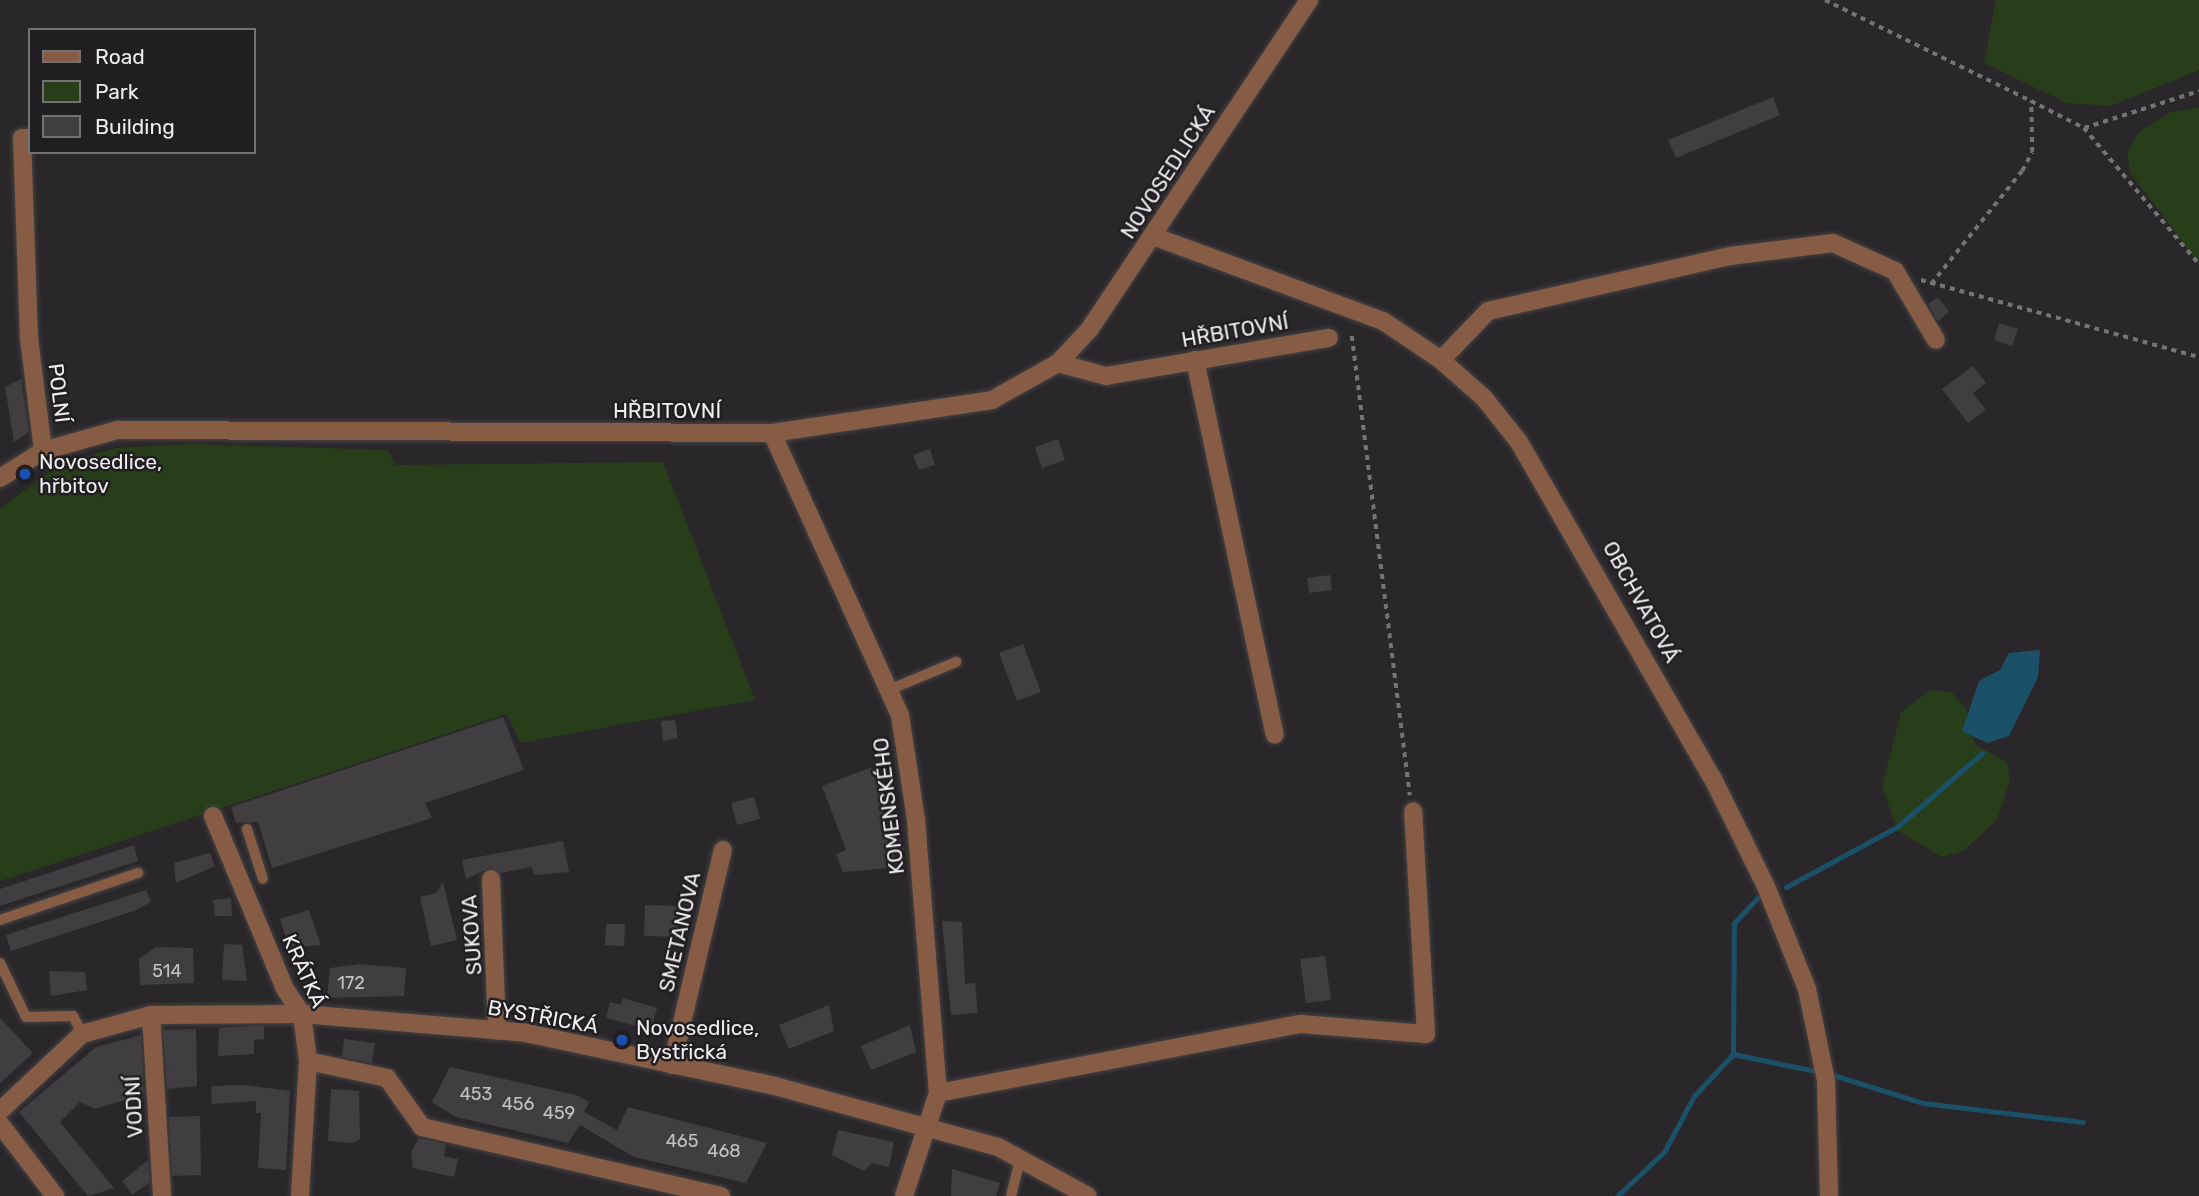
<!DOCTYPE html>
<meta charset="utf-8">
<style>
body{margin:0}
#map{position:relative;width:2199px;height:1196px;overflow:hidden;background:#2a272a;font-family:Rubik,sans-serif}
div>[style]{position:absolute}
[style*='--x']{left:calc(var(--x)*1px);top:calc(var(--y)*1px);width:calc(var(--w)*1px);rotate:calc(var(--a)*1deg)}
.green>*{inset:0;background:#283e1a}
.water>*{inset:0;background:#1b5168}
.stream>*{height:5px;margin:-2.5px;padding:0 2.5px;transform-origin:2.5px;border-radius:2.5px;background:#1b5168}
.building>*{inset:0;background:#413e42}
.path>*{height:3.5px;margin-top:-1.75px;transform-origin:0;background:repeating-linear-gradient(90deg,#767376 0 5px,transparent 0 10px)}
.roads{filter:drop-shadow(0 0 2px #464346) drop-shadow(0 0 2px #464346)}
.service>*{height:10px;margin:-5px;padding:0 5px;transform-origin:5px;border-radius:5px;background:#865d44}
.minor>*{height:18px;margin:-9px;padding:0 9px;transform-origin:9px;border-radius:9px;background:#865d44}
.tertiary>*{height:18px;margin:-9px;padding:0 9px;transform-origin:9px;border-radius:9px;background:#865d44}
.dots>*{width:19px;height:19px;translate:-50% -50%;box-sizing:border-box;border:4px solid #211e21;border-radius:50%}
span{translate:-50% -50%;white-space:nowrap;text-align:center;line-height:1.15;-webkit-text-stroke:5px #211e21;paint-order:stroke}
.number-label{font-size:18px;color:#c4c1c4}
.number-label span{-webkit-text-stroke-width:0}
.street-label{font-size:21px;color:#efedef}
.poi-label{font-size:21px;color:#efedef}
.left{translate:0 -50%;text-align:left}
.legend{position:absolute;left:28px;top:28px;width:228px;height:126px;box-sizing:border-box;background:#211e21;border:2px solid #737173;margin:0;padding:9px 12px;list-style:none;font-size:21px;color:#efedef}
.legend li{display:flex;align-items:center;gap:14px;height:35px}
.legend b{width:35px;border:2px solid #737173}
</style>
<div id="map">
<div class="green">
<i style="clip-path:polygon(1996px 0,2199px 0,2199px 70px,2111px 106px,2067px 103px,1984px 63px)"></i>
<i style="clip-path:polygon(2199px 108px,2199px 263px,2130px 173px,2127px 152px,2139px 132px,2171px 112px)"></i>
<i style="clip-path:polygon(191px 444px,388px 450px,395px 465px,663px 462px,755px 700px,520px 743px,507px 714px,0 881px,0 509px,58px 465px,116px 448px)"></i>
<i style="clip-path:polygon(1931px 690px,1952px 693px,1966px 708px,1975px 745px,2007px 762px,2010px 781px,1997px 820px,1963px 851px,1942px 857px,1897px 830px,1882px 786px,1901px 712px)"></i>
</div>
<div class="water">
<i style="clip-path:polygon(2040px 650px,2038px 677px,2009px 736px,1987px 743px,1962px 731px,1979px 681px,2000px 670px,2009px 653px)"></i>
</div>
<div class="stream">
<i style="--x:1786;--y:887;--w:126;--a:-28.4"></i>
<i style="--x:1897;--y:827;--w:113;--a:-41"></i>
<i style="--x:1733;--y:1054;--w:89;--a:11.7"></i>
<i style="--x:1830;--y:1074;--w:97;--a:17.3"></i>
<i style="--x:1923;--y:1103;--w:161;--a:6.8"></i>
<i style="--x:1617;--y:1196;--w:64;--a:-43.1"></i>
<i style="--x:1664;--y:1152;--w:64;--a:-61.8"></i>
<i style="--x:1694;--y:1096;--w:57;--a:-47.1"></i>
<i style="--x:1733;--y:1054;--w:131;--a:-89.6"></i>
<i style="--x:1734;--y:923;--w:35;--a:-47"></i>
</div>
<div class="building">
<i style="clip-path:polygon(1773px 97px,1780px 115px,1676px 158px,1668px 140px)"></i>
<i style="clip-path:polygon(1938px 297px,1949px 312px,1938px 321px,1928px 304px)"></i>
<i style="clip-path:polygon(1999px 323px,2018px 329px,2012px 346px,1994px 340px)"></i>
<i style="clip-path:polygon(1973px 366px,1986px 383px,1973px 393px,1986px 410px,1968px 423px,1942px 389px)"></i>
<i style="clip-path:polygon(21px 379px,29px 432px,14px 442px,5px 387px)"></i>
<i style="clip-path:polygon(1058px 439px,1065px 460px,1042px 468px,1035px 447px)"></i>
<i style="clip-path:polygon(930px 449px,935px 465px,919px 470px,913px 455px)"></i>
<i style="clip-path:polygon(1330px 575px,1332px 590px,1309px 593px,1307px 578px)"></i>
<i style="clip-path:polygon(1023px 644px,1041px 692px,1017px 701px,999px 653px)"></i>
<i style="clip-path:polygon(503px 717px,524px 770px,425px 803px,432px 818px,272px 868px,258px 822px,236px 823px,231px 807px)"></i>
<i style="clip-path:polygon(675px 720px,678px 738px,663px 741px,661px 721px)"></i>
<i style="clip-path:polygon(872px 767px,904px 850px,894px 854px,899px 867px,843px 872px,836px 854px,846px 850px,822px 786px)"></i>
<i style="clip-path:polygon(754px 797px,760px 819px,737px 825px,731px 803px)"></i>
<i style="clip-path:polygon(563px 841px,569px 872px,534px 875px,532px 867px,500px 873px,490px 868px,466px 879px,462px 860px)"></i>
<i style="clip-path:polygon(134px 845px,138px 861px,0 906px,0 889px)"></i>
<i style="clip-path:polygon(210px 853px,215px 866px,176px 883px,174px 863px)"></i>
<i style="clip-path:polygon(443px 882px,457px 940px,431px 946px,420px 897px,436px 893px)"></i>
<i style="clip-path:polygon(146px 890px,151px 902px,134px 911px,11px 951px,6px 935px)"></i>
<i style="clip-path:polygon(231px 898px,232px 916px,215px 916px,213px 900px)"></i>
<i style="clip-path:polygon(645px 905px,679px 906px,678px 937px,644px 936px)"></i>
<i style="clip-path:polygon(309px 910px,321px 945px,289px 948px,280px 919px)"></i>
<i style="clip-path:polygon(942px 921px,962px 922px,965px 984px,975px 983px,978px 1013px,951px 1015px)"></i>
<i style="clip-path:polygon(606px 924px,625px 924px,624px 946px,605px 945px)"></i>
<i style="clip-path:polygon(224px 944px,242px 945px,247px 981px,222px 980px)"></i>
<i style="clip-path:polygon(156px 947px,193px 948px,194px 983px,140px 985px,139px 959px)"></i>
<i style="clip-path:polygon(1325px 956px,1331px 1000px,1306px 1003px,1300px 959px)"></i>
<i style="clip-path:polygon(360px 964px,406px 968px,404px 996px,327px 998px,330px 968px)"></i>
<i style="clip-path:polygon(49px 971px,85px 972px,87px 990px,51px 996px)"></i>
<i style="clip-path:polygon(623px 998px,657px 1008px,651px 1030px,606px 1018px,610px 1002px,621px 1005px)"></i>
<i style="clip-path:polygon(829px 1005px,834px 1031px,789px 1049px,779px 1025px)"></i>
<i style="clip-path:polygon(0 1018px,33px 1053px,0 1083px)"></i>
<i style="clip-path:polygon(910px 1025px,916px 1052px,871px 1070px,861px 1046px)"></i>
<i style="clip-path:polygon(253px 1026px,264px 1026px,264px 1039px,254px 1040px,254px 1054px,218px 1056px,219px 1028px)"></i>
<i style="clip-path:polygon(196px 1029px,197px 1086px,167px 1089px,163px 1030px)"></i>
<i style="clip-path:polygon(141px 1035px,144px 1094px,95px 1109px,80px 1102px,60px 1122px,114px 1188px,88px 1196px,19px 1112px,96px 1047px)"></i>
<i style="clip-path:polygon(344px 1039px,375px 1043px,372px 1063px,342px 1057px)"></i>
<i style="clip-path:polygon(450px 1067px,576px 1095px,589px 1102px,584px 1112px,617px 1130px,628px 1107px,767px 1143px,746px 1183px,634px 1157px,580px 1125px,568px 1143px,456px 1117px,432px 1102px)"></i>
<i style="clip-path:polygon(244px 1085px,290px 1091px,286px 1170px,258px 1168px,261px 1113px,256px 1113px,256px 1101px,212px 1104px,211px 1086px)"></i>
<i style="clip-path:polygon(331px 1089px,359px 1091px,360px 1139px,354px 1143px,328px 1141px)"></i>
<i style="clip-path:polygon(200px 1116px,201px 1175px,172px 1176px,169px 1117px)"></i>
<i style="clip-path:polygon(838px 1130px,894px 1142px,889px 1167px,872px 1163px,864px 1171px,832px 1155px)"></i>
<i style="clip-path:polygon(419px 1138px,446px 1144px,444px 1156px,458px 1159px,454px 1177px,413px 1168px,411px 1152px)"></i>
<i style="clip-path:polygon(148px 1160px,150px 1182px,132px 1195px,122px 1181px)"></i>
<i style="clip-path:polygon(952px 1169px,1000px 1183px,996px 1196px,951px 1196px)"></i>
</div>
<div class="path">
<i style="--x:1825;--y:0;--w:229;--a:26.1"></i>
<i style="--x:2084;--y:128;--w:178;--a:49.8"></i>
<i style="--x:1921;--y:280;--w:288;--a:15.5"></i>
<i style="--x:1931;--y:284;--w:145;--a:-51.2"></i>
<i style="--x:2022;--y:171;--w:21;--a:-62"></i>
<i style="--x:2032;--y:152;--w:51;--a:-91.1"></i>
<i style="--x:2031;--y:101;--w:59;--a:27"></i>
<i style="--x:2084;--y:128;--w:121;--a:-17.8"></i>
<i style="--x:1352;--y:336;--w:463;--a:82.8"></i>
</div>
<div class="roads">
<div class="service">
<i style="--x:889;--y:690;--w:73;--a:-22.7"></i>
<i style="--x:247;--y:829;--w:52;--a:72.3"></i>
<i style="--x:0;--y:920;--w:146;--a:-18.8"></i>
<i style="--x:0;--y:963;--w:60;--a:64.3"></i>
<i style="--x:26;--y:1017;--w:47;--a:-1.2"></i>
<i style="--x:73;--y:1016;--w:20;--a:63"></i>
<i style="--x:1011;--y:1196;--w:38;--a:-76"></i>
</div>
<div class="minor">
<i style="--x:30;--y:138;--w:8;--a:180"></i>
<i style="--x:22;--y:138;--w:200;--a:88"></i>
<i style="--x:29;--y:338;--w:114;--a:82.9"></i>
<i style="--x:1153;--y:236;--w:245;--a:20.3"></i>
<i style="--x:1383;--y:321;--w:70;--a:33.9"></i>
<i style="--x:1441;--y:360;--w:57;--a:41.5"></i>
<i style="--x:1484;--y:398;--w:56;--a:51.5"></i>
<i style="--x:1519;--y:442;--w:389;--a:60.1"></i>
<i style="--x:1713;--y:779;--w:117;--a:63.7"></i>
<i style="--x:1765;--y:884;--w:113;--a:68.2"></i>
<i style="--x:1807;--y:989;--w:94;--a:78.3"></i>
<i style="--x:1826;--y:1081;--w:115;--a:88.5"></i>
<i style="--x:1195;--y:360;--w:383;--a:78"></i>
<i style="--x:1441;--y:360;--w:68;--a:-46.2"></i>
<i style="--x:1488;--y:311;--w:248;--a:-12.8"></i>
<i style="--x:1730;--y:256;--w:104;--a:-7.2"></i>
<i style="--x:1833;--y:243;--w:68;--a:24.3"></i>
<i style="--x:1895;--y:271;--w:80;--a:59.3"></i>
<i style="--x:1058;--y:363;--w:50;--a:15.2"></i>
<i style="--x:1106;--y:376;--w:226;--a:-9.7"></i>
<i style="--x:772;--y:433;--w:310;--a:65.6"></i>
<i style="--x:900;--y:715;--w:106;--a:81.3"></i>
<i style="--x:916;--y:820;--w:274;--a:85.4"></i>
<i style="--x:938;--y:1093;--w:108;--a:108.3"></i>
<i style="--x:213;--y:816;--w:187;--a:67.4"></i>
<i style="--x:285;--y:989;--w:30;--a:56"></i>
<i style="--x:302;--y:1014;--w:47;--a:82.7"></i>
<i style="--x:308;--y:1061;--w:135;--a:93.4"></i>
<i style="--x:491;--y:879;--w:152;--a:87.7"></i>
<i style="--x:151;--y:1015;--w:181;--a:86.5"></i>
<i style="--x:308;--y:1061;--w:81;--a:12.1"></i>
<i style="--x:387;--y:1078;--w:60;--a:54.5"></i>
<i style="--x:422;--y:1127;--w:307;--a:13"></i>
<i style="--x:672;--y:1065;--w:221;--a:-76.7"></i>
<i style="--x:938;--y:1093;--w:369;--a:-10.8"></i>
<i style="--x:1301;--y:1024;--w:125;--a:4.6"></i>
<i style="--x:1426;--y:1034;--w:223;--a:-93.3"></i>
<i style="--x:0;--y:1124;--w:91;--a:52.6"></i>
</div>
<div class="tertiary">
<i style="--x:0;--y:478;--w:51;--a:-32.1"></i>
<i style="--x:43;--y:451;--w:77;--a:-15.8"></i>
<i style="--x:117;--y:430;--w:655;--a:0.26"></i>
<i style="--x:772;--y:433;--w:222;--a:-8.5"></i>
<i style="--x:992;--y:400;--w:76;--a:-29.3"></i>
<i style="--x:1058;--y:363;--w:45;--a:-46.8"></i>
<i style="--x:1089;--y:330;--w:397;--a:-56.3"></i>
<i style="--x:0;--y:1111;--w:112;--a:-43.2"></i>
<i style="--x:82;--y:1034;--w:72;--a:-15.4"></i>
<i style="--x:151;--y:1015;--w:151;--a:-0.4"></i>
<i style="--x:302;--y:1014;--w:225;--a:4.8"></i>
<i style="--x:526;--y:1033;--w:255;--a:12"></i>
<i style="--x:775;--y:1086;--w:231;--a:15.3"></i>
<i style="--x:998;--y:1147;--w:102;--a:28.6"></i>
</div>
</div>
<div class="dots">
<i style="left:25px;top:474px;background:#1a4fb4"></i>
<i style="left:622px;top:1040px;background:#1a4fb4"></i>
</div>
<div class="number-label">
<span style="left:167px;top:971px">514</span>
<span style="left:351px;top:983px">172</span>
<span style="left:476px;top:1094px">453</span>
<span style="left:518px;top:1104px">456</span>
<span style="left:559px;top:1113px">459</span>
<span style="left:682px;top:1141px">465</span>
<span style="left:724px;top:1151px">468</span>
</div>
<div class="street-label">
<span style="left:1168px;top:172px;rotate:-57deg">NOVOSEDLICKÁ</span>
<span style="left:1235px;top:331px;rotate:-10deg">HŘBITOVNÍ</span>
<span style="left:59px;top:393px;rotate:83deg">POLNÍ</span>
<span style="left:667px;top:411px">HŘBITOVNÍ</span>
<span style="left:1641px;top:602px;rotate:61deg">OBCHVATOVÁ</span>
<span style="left:889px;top:806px;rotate:-97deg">KOMENSKÉHO</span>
<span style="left:680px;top:932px;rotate:-77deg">SMETANOVA</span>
<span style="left:472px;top:935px;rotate:-94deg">SUKOVA</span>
<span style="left:304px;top:971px;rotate:66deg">KRÁTKÁ</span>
<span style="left:543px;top:1017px;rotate:10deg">BYSTŘICKÁ</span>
<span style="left:134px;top:1107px;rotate:-93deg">VODNÍ</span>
</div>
<div class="poi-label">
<span class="left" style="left:39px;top:474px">Novosedlice,<br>hřbitov</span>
<span class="left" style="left:636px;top:1040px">Novosedlice,<br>Bystřická</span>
</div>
<ul class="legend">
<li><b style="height:9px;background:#865d44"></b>Road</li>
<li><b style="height:19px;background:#283e1a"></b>Park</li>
<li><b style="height:19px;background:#413e42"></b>Building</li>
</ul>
</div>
